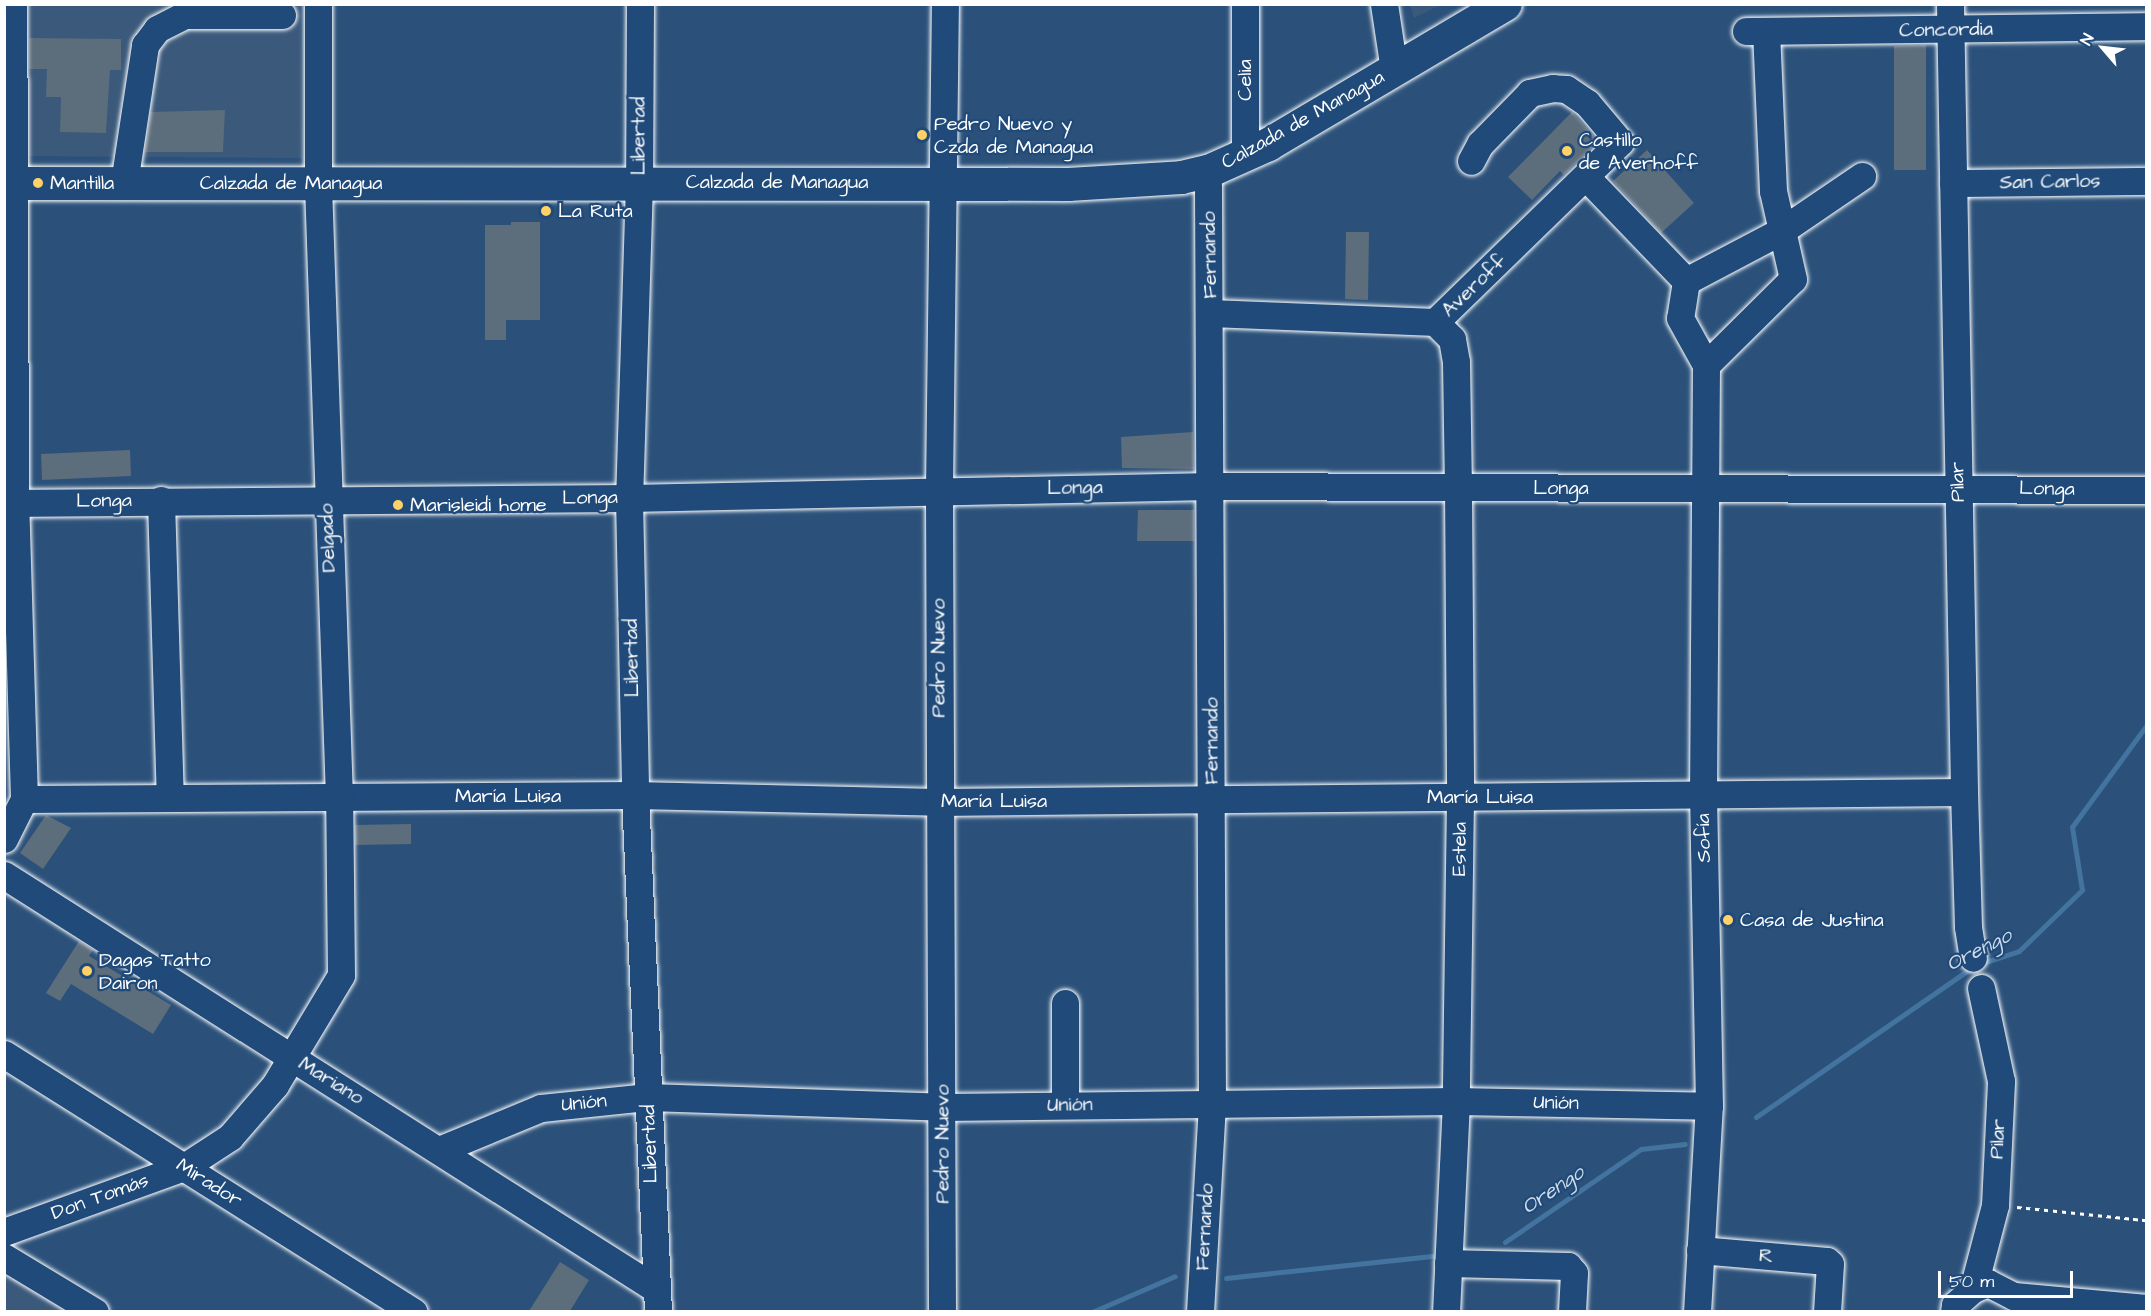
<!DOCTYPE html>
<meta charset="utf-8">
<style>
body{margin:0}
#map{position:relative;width:2151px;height:1316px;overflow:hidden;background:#2b517a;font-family:"Architects Daughter",sans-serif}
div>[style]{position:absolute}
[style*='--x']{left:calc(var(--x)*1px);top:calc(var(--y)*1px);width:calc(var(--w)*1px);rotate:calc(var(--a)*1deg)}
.built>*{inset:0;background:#3a597b}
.stream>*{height:5px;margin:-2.5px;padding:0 2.5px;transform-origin:2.5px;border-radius:2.5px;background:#42749f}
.building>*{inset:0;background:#5c6d7c}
.path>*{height:3px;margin-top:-1.5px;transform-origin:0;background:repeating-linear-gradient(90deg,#fff 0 4.5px,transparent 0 9px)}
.roads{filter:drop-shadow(0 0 2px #fff) drop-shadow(0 0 2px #fff)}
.minor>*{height:27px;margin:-13.5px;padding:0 13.5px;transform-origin:13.5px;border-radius:13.5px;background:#1f4a7a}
.major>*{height:33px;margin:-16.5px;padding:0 16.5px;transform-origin:16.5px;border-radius:16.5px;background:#1f4a7a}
.dots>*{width:16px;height:16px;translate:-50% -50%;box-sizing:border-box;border:3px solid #1f4a7a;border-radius:50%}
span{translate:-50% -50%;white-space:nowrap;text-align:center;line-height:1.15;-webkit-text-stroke:4.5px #1f4a7a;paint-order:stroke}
.street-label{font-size:20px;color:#fff}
.poi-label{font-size:20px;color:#fff}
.left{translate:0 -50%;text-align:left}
.water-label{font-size:21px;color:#d0dce7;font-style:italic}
.frame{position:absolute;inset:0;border:6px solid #fff;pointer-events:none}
.north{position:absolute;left:2073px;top:18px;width:60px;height:60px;-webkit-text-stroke:4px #1f4a7a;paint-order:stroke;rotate:298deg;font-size:16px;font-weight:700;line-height:24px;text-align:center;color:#fff}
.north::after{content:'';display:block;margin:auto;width:21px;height:27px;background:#fff;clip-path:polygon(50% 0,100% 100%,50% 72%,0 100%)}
.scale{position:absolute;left:1938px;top:1271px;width:135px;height:27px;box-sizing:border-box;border:3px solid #fff;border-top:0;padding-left:8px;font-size:18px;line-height:21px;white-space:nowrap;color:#fff;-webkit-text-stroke:4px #1f4a7a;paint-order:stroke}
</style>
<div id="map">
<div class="built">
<i style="clip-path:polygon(26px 5px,300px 5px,302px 158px,21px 156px)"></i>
<i style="clip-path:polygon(1410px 5px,1410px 4px,1440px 5px,1414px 18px)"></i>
<i style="clip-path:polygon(5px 1271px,70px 1311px,5px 1311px)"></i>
</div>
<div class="stream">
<i style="--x:1756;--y:1117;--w:265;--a:-34.7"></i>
<i style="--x:1974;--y:966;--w:47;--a:-18.4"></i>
<i style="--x:2019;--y:951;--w:88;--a:-44.1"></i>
<i style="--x:2082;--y:890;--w:64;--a:-99"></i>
<i style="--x:2072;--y:827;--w:125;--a:-53.8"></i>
<i style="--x:1505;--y:1242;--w:165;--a:-34.4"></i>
<i style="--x:1641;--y:1149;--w:44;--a:-6.5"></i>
<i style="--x:1226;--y:1278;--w:207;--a:-6.1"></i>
<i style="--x:1092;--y:1312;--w:90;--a:-23.4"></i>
</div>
<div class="building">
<i style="clip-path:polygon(29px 38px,121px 39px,121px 70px,110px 70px,106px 133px,60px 132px,61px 97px,46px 97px,47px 69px,29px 69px)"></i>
<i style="clip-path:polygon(1926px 45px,1926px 170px,1894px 170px,1894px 46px)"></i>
<i style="clip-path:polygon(225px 110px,223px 152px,145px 152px,151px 112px)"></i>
<i style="clip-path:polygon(1572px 112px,1598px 141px,1564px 175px,1560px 171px,1532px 200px,1508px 177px)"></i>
<i style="clip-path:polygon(1647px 150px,1694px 203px,1661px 233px,1613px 181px)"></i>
<i style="clip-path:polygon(511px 222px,540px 222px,540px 320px,506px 320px,506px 340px,485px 340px,485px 225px,511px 225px)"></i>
<i style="clip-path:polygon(1346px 232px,1369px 232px,1368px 300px,1345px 299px)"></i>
<i style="clip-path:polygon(1193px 432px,1194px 469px,1122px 468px,1121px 437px)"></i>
<i style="clip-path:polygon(130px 450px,131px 476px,42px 480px,41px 454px)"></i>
<i style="clip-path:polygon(1138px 510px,1194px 510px,1194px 541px,1137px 541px)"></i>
<i style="clip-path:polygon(46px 815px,71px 828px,43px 869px,20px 853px)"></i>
<i style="clip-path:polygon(411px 824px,411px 844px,355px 845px,355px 825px)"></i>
<i style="clip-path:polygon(79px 941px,93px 950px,89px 956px,171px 1005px,153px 1034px,71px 984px,60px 1001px,46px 993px)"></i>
<i style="clip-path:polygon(560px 1262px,589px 1280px,570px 1311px,529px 1311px)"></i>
</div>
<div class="path">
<i style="--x:2017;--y:1207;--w:130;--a:5.8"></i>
</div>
<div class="roads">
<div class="minor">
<i style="--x:640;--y:4;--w:179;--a:90.3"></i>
<i style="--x:639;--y:183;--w:315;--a:91.8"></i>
<i style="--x:629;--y:498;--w:297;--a:88.8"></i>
<i style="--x:635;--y:795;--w:518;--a:87.45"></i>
<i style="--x:1384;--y:4;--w:67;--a:81.4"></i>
<i style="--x:1950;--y:4;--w:788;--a:88.98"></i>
<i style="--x:1964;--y:792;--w:135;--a:88.3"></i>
<i style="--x:1968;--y:927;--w:31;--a:81"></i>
<i style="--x:1746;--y:31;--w:400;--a:-0.7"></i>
<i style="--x:1245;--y:155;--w:151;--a:-90"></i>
<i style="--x:1587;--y:178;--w:143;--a:46.1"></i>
<i style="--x:1686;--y:281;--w:37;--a:99"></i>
<i style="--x:1680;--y:318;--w:54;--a:61"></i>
<i style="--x:124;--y:183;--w:140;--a:-81.3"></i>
<i style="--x:145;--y:45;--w:20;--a:-53"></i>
<i style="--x:157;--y:29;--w:30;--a:-27"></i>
<i style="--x:184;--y:15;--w:98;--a:0"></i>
<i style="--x:1953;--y:183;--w:193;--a:-0.6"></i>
<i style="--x:1686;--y:281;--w:107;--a:-27.8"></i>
<i style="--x:1781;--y:231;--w:98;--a:-34.2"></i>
<i style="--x:1211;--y:313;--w:224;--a:2.3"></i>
<i style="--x:1435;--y:322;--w:258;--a:-44.2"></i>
<i style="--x:1620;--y:142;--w:51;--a:-130.2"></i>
<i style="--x:1587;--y:103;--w:25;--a:-146"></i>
<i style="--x:1566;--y:89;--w:13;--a:-176"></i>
<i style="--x:1553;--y:88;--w:24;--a:168"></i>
<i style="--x:1530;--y:93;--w:71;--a:134.4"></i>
<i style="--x:1480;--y:144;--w:19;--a:118"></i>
<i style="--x:1435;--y:322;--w:24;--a:45"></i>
<i style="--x:1452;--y:339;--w:23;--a:80"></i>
<i style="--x:1456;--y:362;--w:126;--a:89.1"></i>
<i style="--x:1458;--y:488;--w:310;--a:89.6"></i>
<i style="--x:1460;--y:798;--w:303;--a:90.8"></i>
<i style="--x:1456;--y:1101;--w:211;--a:92.7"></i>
<i style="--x:1706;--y:365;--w:122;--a:-44.7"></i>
<i style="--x:1793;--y:279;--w:90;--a:-102.8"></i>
<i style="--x:1773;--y:191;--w:159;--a:-92.5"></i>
<i style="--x:161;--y:500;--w:297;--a:88.3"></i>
<i style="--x:4;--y:503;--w:625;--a:-0.46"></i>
<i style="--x:629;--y:498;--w:582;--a:-1.18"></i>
<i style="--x:1211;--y:486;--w:935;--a:0.25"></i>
<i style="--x:24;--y:799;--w:611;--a:-0.38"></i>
<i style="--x:635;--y:795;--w:303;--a:1.3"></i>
<i style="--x:938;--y:802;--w:1026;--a:-0.56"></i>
<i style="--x:4;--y:839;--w:45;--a:-63.4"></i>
<i style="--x:24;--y:799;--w:296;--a:-91.7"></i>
<i style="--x:15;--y:503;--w:499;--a:-90.2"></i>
<i style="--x:4;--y:875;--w:772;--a:32.41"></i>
<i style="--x:1065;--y:1003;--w:102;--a:90"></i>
<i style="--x:4;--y:1054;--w:484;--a:32.2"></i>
<i style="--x:439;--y:1150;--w:110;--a:-22.4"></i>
<i style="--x:541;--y:1108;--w:108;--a:-5.9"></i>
<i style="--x:648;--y:1097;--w:295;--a:1.9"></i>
<i style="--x:943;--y:1107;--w:513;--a:-0.67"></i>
<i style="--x:1456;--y:1101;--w:253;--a:1.1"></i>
<i style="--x:4;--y:1232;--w:191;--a:-19.9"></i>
<i style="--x:184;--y:1167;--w:55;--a:-33.1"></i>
<i style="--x:230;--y:1137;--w:69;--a:-49.1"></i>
<i style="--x:275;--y:1085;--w:128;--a:-59"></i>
<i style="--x:341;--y:975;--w:177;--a:-90.6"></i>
<i style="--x:339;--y:798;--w:615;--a:-91.96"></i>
<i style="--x:318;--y:183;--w:179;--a:-90"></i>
<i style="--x:1700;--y:1250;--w:127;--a:5"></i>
<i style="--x:1827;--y:1261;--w:4;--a:45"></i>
<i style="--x:1830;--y:1264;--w:48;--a:93.6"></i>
<i style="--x:4;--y:1257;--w:106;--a:31.1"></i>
<i style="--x:1448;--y:1263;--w:120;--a:1.4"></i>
<i style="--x:1568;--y:1266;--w:9;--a:49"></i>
<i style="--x:1574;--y:1273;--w:39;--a:93"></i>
<i style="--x:1973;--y:1289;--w:87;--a:-75.3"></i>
<i style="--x:1995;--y:1205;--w:124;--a:-87.2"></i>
<i style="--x:2001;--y:1081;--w:95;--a:-102.1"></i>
<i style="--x:942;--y:1312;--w:823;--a:-90.21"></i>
<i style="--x:939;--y:489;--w:485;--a:-89.3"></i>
<i style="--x:1200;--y:1312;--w:208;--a:-86.7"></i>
<i style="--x:1212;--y:1104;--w:933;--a:-90.25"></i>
<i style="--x:1697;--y:1312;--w:206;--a:-86.7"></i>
<i style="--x:1709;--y:1106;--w:311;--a:-91.1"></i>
<i style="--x:1703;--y:795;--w:430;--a:-89.6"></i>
<i style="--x:1954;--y:1312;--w:7;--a:-82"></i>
<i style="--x:1955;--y:1305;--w:24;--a:-42"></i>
<i style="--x:1973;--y:1289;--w:16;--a:-22"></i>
<i style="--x:1988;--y:1283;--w:29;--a:27"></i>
<i style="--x:2014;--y:1296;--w:133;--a:5.2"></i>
</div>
<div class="major">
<i style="--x:4;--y:183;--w:1064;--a:0.05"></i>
<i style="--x:1068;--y:184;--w:113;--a:-3.5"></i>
<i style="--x:1181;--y:177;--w:28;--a:-13"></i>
<i style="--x:1208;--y:171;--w:66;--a:-24.2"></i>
<i style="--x:1268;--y:144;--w:275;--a:-30.6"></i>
</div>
</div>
<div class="dots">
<i style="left:922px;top:135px;background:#ffd166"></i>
<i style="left:1567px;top:151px;background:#ffd166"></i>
<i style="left:38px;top:183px;background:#ffd166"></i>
<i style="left:546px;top:211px;background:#ffd166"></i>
<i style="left:398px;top:505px;background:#ffd166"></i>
<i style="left:1728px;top:920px;background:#ffd166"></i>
<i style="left:87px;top:971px;background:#ffd166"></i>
</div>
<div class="street-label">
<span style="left:1946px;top:30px;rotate:-1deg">Concordia</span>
<span style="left:1245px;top:80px;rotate:-90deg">Celia</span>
<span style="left:1303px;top:120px;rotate:-29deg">Calzada de Managua</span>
<span style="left:639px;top:136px;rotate:-90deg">Libertad</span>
<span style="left:777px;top:182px">Calzada de Managua</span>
<span style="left:2050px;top:182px;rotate:-1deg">San Carlos</span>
<span style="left:291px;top:183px">Calzada de Managua</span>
<span style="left:1210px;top:255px;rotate:-91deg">Fernando</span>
<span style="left:1474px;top:286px;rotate:-44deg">Averoff</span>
<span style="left:1958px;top:482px;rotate:-91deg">Pilar</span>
<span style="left:1075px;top:488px;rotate:-1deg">Longa</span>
<span style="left:1561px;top:488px">Longa</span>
<span style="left:2047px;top:489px;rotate:1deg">Longa</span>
<span style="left:590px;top:498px;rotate:-1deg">Longa</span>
<span style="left:104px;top:501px;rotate:-1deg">Longa</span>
<span style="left:328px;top:538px;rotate:-92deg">Delgado</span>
<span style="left:632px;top:658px;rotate:-91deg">Libertad</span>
<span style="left:939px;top:658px;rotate:-90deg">Pedro Nuevo</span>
<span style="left:1212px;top:741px;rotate:-90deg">Fernando</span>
<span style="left:508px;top:796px">María Luisa</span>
<span style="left:1480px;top:797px">María Luisa</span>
<span style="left:994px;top:801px">María Luisa</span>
<span style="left:1704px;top:838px;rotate:-91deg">Sofía</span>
<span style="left:1460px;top:849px;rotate:-89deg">Estela</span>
<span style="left:331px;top:1081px;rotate:32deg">Mariano</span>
<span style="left:584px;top:1103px;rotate:-6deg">Unión</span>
<span style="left:1556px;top:1103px;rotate:1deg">Unión</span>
<span style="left:1070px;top:1105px;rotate:-1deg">Unión</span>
<span style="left:1998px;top:1139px;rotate:-87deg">Pilar</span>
<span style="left:650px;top:1144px;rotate:-92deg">Libertad</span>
<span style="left:943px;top:1144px;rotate:-90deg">Pedro Nuevo</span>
<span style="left:209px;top:1183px;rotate:32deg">Mirador</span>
<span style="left:100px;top:1197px;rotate:-20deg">Don Tomás</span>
<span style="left:1205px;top:1227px;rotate:-87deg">Fernando</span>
<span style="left:1766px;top:1256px;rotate:5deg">R</span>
</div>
<div class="poi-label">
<span class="left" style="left:934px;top:136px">Pedro Nuevo y<br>Czda de Managua</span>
<span class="left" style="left:1579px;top:152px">Castillo<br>de Averhoff</span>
<span class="left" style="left:50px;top:183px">Mantilla</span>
<span class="left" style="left:558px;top:211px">La Ruta</span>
<span class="left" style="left:410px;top:505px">Marisleidi home</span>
<span class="left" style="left:1740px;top:920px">Casa de Justina</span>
<span class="left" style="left:99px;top:972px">Dagas Tatto<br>Dairon</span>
</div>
<div class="water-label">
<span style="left:1979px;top:950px;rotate:-27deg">Orengo</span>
<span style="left:1553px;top:1190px;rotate:-34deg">Orengo</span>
</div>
<div class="frame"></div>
<div class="north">N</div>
<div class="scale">50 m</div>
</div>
